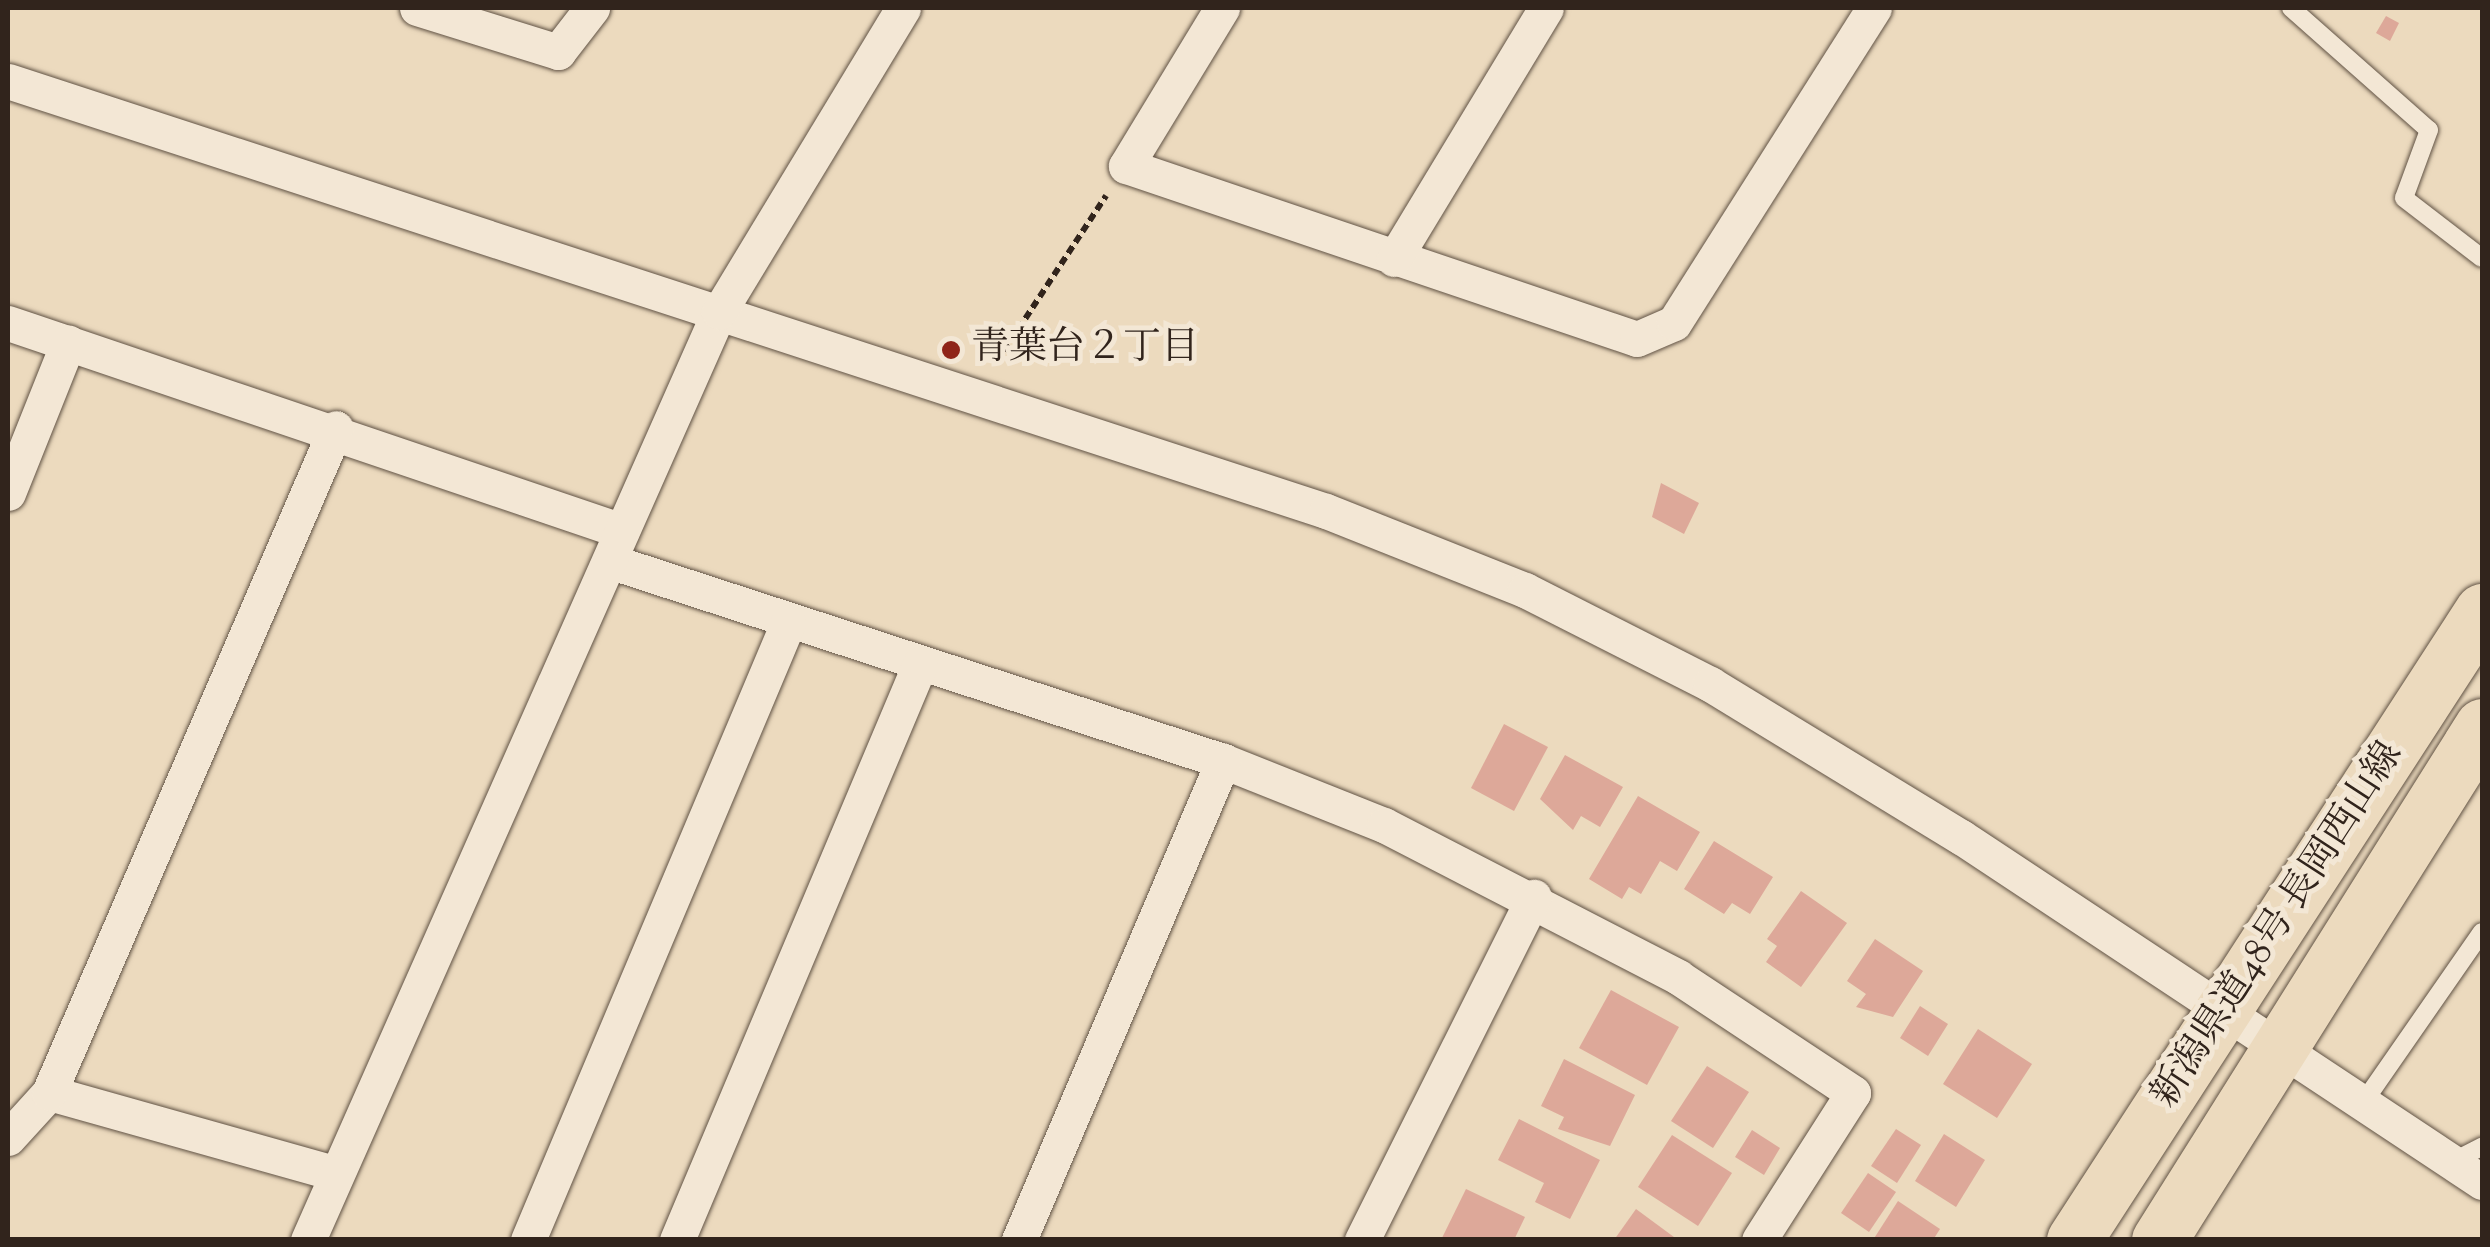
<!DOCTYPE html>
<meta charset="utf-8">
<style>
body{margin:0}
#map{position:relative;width:2490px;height:1247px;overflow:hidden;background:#ecdabe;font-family:"Sorts Mill Goudy","Noto Serif JP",serif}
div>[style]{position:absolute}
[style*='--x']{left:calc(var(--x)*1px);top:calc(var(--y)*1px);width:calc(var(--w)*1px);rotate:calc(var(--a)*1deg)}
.building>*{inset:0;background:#dda899}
.path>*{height:6px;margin-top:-3px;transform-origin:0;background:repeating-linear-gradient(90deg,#31241c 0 8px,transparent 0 13px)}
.roads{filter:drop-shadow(0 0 2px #605244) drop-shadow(0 0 2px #605244)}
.lane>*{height:18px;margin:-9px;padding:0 9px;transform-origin:9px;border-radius:9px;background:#f3e7d5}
.street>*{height:35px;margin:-17.5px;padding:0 17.5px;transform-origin:17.5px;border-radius:17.5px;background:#f3e7d5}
.primary>*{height:55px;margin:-27.5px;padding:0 27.5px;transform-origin:27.5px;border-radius:27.5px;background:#ecdabe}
.dots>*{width:28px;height:28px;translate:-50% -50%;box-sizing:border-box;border:5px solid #f3e7d5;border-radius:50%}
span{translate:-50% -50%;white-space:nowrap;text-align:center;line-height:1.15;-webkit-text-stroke:10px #f3e7d5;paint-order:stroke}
.poi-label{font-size:38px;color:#31241c}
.left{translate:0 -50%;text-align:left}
.street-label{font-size:38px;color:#31241c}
.frame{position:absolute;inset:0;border:10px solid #31241c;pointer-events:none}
</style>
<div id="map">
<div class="building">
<i style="clip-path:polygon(2386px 16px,2399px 23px,2390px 41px,2376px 33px)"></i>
<i style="clip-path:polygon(1661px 483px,1699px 503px,1684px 534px,1652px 517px)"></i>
<i style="clip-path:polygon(1504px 724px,1548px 747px,1514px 811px,1471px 788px)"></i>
<i style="clip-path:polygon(1565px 755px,1623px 787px,1600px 827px,1581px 816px,1573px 830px,1540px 799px)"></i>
<i style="clip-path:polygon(1638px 796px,1700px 832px,1677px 871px,1660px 861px,1641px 894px,1629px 887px,1622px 899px,1589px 879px)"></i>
<i style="clip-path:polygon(1714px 841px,1773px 877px,1750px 914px,1732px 903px,1724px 914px,1684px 889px)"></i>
<i style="clip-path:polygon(1801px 891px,1847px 923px,1801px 987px,1766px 962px,1777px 946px,1767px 939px)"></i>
<i style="clip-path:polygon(1875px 939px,1923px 971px,1893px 1017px,1856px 1007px,1866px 994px,1847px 981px)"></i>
<i style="clip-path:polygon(1611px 990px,1679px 1027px,1647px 1085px,1579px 1048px)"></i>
<i style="clip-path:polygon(1920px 1006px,1948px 1024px,1928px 1056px,1900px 1038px)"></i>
<i style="clip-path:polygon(1978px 1029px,2032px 1064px,1997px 1118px,1943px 1084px)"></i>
<i style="clip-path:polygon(1564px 1059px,1635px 1095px,1610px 1146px,1558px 1129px,1564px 1117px,1541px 1106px)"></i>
<i style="clip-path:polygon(1707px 1066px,1749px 1092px,1713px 1148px,1671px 1121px)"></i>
<i style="clip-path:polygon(1519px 1119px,1600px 1160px,1570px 1219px,1535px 1202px,1544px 1183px,1498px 1160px)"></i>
<i style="clip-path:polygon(1896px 1129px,1921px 1145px,1897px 1183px,1871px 1166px)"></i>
<i style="clip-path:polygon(1752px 1130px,1780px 1148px,1764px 1175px,1735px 1157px)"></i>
<i style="clip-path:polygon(1944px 1134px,1985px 1160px,1956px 1207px,1915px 1181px)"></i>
<i style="clip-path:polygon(1672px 1135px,1732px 1173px,1698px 1226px,1638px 1187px)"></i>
<i style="clip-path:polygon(1868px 1173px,1896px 1192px,1869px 1232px,1841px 1213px)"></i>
<i style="clip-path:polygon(1466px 1189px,1525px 1217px,1514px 1240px,1441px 1240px)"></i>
<i style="clip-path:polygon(1898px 1201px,1940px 1229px,1933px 1240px,1873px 1240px)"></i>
<i style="clip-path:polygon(1636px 1209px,1678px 1240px,1614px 1240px)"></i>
</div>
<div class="path">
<i style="--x:1004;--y:351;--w:186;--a:-56.7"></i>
</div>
<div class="roads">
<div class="lane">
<i style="--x:2291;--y:8;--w:184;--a:41.5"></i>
<i style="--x:2429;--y:130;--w:72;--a:110.2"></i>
<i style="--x:2404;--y:198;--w:98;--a:37.6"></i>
<i style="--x:2363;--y:1103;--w:208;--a:-55.2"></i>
<i style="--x:2452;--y:1162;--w:34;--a:-27"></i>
</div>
<div class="street">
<i style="--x:417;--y:8;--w:148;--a:17.3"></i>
<i style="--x:558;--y:52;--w:56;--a:-52.3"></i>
<i style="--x:1222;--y:8;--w:185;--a:121.3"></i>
<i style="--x:1126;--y:166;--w:539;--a:18.7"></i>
<i style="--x:1637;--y:339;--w:40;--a:-23.4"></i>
<i style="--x:1674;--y:323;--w:373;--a:-57.6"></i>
<i style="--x:8;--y:81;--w:1386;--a:18.07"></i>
<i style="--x:1326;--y:511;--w:214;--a:21.7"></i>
<i style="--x:1525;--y:590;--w:208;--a:26.9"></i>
<i style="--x:1710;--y:684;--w:294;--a:31.4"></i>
<i style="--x:1961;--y:837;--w:625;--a:33.51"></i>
<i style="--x:1394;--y:259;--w:293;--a:-58.8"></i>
<i style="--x:8;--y:323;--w:648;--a:18.71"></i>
<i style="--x:8;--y:493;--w:162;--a:-68.2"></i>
<i style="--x:612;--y:562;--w:643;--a:18.04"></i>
<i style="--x:1223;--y:761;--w:173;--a:21.7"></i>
<i style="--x:1384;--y:825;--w:331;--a:27.3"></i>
<i style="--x:1678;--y:977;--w:210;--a:33.5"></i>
<i style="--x:1853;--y:1093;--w:174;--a:122.6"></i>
<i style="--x:8;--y:1138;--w:61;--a:-47.7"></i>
<i style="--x:334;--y:1173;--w:296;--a:-164.3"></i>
<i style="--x:49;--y:1093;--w:724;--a:-66.66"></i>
<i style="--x:308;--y:1240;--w:1015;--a:-66.11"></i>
<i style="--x:719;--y:312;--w:355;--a:-58.8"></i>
<i style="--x:528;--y:1240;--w:670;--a:-67.15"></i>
<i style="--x:677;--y:1240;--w:625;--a:-67.13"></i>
<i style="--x:1019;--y:1240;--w:521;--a:-66.93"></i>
<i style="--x:1362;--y:1240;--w:384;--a:-63.4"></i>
</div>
<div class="primary">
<i style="--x:2074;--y:1240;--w:750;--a:-57.03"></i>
<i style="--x:2159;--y:1240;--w:607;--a:-57.85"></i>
</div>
</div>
<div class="dots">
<i style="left:951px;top:350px;background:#8f2418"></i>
</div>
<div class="poi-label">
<span class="left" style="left:971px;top:350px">青葉台２丁目</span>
</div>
<div class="street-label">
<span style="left:2279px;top:926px;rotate:-57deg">新潟県道48号 長岡西山線</span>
</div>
<div class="frame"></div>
</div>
